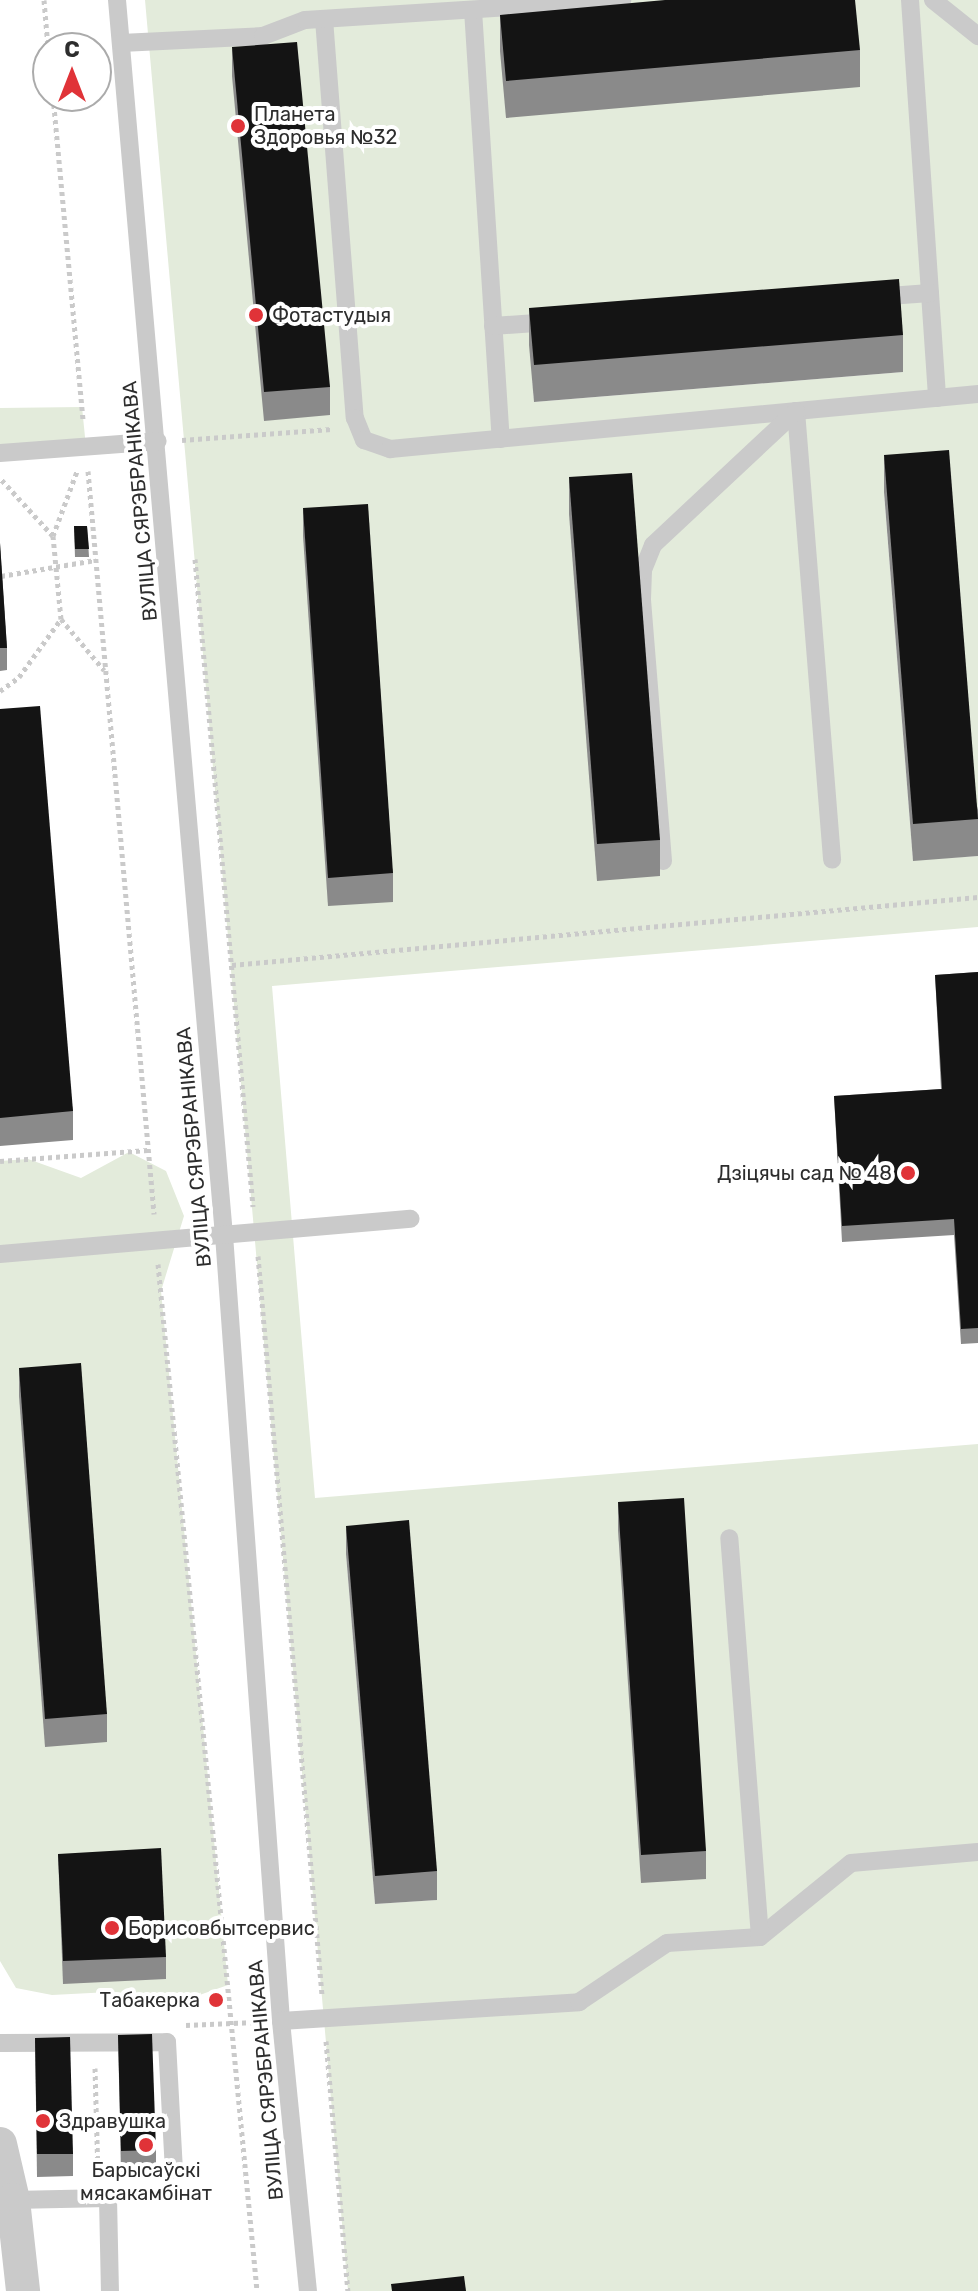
<!DOCTYPE html>
<meta charset="utf-8">
<style>
body{margin:0}
#map{position:relative;width:978px;height:2291px;overflow:hidden;background:#fff;font-family:Rubik,sans-serif}
div>[style]{position:absolute}
[style*='--x']{left:calc(var(--x)*1px);top:calc(var(--y)*1px);width:calc(var(--w)*1px);rotate:calc(var(--a)*1deg)}
.green>*{inset:0;background:#e3ebdb}
.path>*{height:5px;margin-top:-2.5px;transform-origin:0;background:repeating-linear-gradient(90deg,#cacaca 0 4px,transparent 0 8px)}
.service>*{height:18px;margin:-9px;padding:0 9px;transform-origin:9px;border-radius:9px;background:#cacaca}
.minor>*{height:34px;margin:-17px;padding:0 17px;transform-origin:17px;border-radius:17px;background:#cacaca}
.wall>*{inset:0;background:#8a8a8a}
.building>*{inset:0;background:#141414}
.dots>*{width:22px;height:22px;translate:-50% -50%;box-sizing:border-box;border:4px solid #fff;border-radius:50%}
span{translate:-50% -50%;white-space:nowrap;text-align:center;line-height:1.15;-webkit-text-stroke:8px #fff;paint-order:stroke}
.poi-label{font-size:20px;color:#2d2d2d}
.left{translate:0 -50%;text-align:left}
.right{translate:-100% -50%;text-align:right}
.street-label{font-size:20px;color:#2d2d2d}
.north{position:absolute;left:32px;top:32px;width:80px;height:80px;box-sizing:border-box;background:#fff;border:2px solid #ababab;border-radius:50%;rotate:0deg;font-size:22px;font-weight:700;line-height:32px;text-align:center;color:#2d2d2d}
.north::after{content:'';display:block;margin:auto;width:28px;height:36px;background:#e03338;clip-path:polygon(50% 0,100% 100%,50% 72%,0 100%)}
</style>
<div id="map">
<div class="green">
<i style="clip-path:polygon(evenodd,145px 0,978px 0,978px 847px,884px 493px,913px 860px,978px 856px,978px 927px,272px 986px,315px 1498px,978px 1444px,978px 2291px,348px 2291px,145px 0,530px 345px,903px 372px,534px 402px,530px 345px,145px 0,346px 1554px,436px 1900px,375px 1904px,346px 1554px)"></i>
<i style="clip-path:polygon(82px 407px,86px 447px,0 453px,0 408px)"></i>
<i style="clip-path:polygon(129px 1152px,166px 1171px,184px 1216px,161px 1291px,228px 1985px,188px 1999px,110px 1992px,52px 1995px,16px 1988px,0 1961px,0 1161px,28px 1159px,81px 1178px)"></i>
</div>
<div class="path">
<i style="--x:44;--y:0;--w:48;--a:85.2"></i>
<i style="--x:53;--y:96;--w:327;--a:84.7"></i>
<i style="--x:182;--y:440;--w:150;--a:-4.2"></i>
<i style="--x:88;--y:471;--w:746;--a:84.92"></i>
<i style="--x:53;--y:536;--w:69;--a:-69.7"></i>
<i style="--x:195;--y:559;--w:650;--a:84.88"></i>
<i style="--x:1;--y:576;--w:96;--a:-9.6"></i>
<i style="--x:61;--y:619;--w:67;--a:49.9"></i>
<i style="--x:0;--y:691;--w:24;--a:-36"></i>
<i style="--x:19;--y:677;--w:72;--a:-54.1"></i>
<i style="--x:61;--y:619;--w:83;--a:-95.5"></i>
<i style="--x:53;--y:536;--w:77;--a:-132.4"></i>
<i style="--x:232;--y:965;--w:749;--a:-5.21"></i>
<i style="--x:0;--y:1161;--w:148;--a:-4.3"></i>
<i style="--x:258;--y:1256;--w:742;--a:85.05"></i>
<i style="--x:158;--y:1264;--w:1032;--a:84.49"></i>
<i style="--x:186;--y:2025;--w:70;--a:-2.5"></i>
<i style="--x:326;--y:2041;--w:251;--a:85"></i>
<i style="--x:95;--y:2068;--w:106;--a:88.4"></i>
</div>
<div class="service">
<i style="--x:117;--y:0;--w:1240;--a:85.05"></i>
<i style="--x:224;--y:1235;--w:788;--a:85.85"></i>
<i style="--x:281;--y:2021;--w:271;--a:84.3"></i>
<i style="--x:910;--y:0;--w:399;--a:86.1"></i>
<i style="--x:933;--y:0;--w:58;--a:38.7"></i>
<i style="--x:473;--y:10;--w:430;--a:86.3"></i>
<i style="--x:324;--y:19;--w:400;--a:85.6"></i>
<i style="--x:355;--y:418;--w:24;--a:68"></i>
<i style="--x:364;--y:440;--w:28;--a:19"></i>
<i style="--x:390;--y:449;--w:591;--a:-5.34"></i>
<i style="--x:121;--y:43;--w:142;--a:-2.8"></i>
<i style="--x:263;--y:36;--w:45;--a:-20.9"></i>
<i style="--x:305;--y:20;--w:318;--a:-3.6"></i>
<i style="--x:875;--y:297;--w:55;--a:-4.2"></i>
<i style="--x:493;--y:326;--w:57;--a:-4"></i>
<i style="--x:796;--y:411;--w:450;--a:85.4"></i>
<i style="--x:0;--y:453;--w:158;--a:-4.3"></i>
<i style="--x:663;--y:861;--w:263;--a:-94.6"></i>
<i style="--x:642;--y:599;--w:29;--a:-88"></i>
<i style="--x:643;--y:570;--w:27;--a:-68"></i>
<i style="--x:653;--y:545;--w:196;--a:-43.1"></i>
<i style="--x:0;--y:1254;--w:412;--a:-4.9"></i>
<i style="--x:760;--y:1937;--w:117;--a:-39.1"></i>
<i style="--x:851;--y:1863;--w:127;--a:-5"></i>
<i style="--x:281;--y:2021;--w:299;--a:-3.6"></i>
<i style="--x:579;--y:2002;--w:106;--a:-33.8"></i>
<i style="--x:667;--y:1943;--w:93;--a:-3.7"></i>
<i style="--x:760;--y:1937;--w:400;--a:-94.4"></i>
<i style="--x:0;--y:2043;--w:167;--a:-0.3"></i>
<i style="--x:167;--y:2042;--w:128;--a:86.9"></i>
<i style="--x:13;--y:2200;--w:95;--a:-1.2"></i>
<i style="--x:108;--y:2198;--w:93;--a:88.8"></i>
</div>
<div class="minor">
<i style="--x:0;--y:2144;--w:57;--a:76.9"></i>
<i style="--x:13;--y:2200;--w:92;--a:83.7"></i>
</div>
<div class="wall">
<i style="clip-path:polygon(500px 15px,860px 50px,860px 87px,506px 118px,500px 51px)"></i>
<i style="clip-path:polygon(232px 47px,330px 387px,330px 415px,264px 421px,232px 76px)"></i>
<i style="clip-path:polygon(529px 308px,903px 335px,903px 372px,534px 402px,529px 345px)"></i>
<i style="clip-path:polygon(884px 455px,978px 810px,978px 856px,913px 861px,884px 492px)"></i>
<i style="clip-path:polygon(569px 477px,660px 840px,660px 876px,597px 881px,569px 514px)"></i>
<i style="clip-path:polygon(303px 508px,393px 873px,393px 902px,328px 906px,303px 536px)"></i>
<i style="clip-path:polygon(74px 526px,87px 526px,89px 557px,75px 557px)"></i>
<i style="clip-path:polygon(0 543px,7px 648px,7px 670px,0 671px)"></i>
<i style="clip-path:polygon(0 709px,73px 1111px,73px 1140px,0 1146px)"></i>
<i style="clip-path:polygon(978px 972px,978px 1343px,961px 1344px,954px 1235px,842px 1242px,834px 1096px,941px 1089px,935px 975px)"></i>
<i style="clip-path:polygon(19px 1368px,107px 1714px,107px 1742px,45px 1747px,19px 1396px)"></i>
<i style="clip-path:polygon(618px 1502px,706px 1851px,706px 1879px,641px 1883px,618px 1530px)"></i>
<i style="clip-path:polygon(346px 1526px,437px 1871px,437px 1900px,375px 1904px,346px 1554px)"></i>
<i style="clip-path:polygon(58px 1854px,166px 1957px,166px 1979px,63px 1984px)"></i>
<i style="clip-path:polygon(118px 2035px,156px 2150px,156px 2172px,121px 2173px)"></i>
<i style="clip-path:polygon(35px 2038px,73px 2154px,73px 2176px,37px 2177px)"></i>
</div>
<div class="building">
<i style="clip-path:polygon(665px 0,855px 0,860px 50px,506px 81px,500px 15px)"></i>
<i style="clip-path:polygon(297px 42px,330px 387px,264px 392px,232px 47px)"></i>
<i style="clip-path:polygon(899px 279px,903px 335px,534px 365px,529px 308px)"></i>
<i style="clip-path:polygon(949px 450px,978px 819px,913px 824px,884px 455px)"></i>
<i style="clip-path:polygon(632px 473px,660px 840px,597px 844px,569px 477px)"></i>
<i style="clip-path:polygon(368px 504px,393px 873px,328px 878px,303px 508px)"></i>
<i style="clip-path:polygon(74px 526px,87px 526px,89px 549px,75px 549px)"></i>
<i style="clip-path:polygon(0 543px,7px 648px,0 648px)"></i>
<i style="clip-path:polygon(40px 706px,73px 1111px,0 1118px,0 709px)"></i>
<i style="clip-path:polygon(978px 972px,978px 1328px,961px 1329px,954px 1219px,842px 1226px,834px 1096px,942px 1089px,935px 975px)"></i>
<i style="clip-path:polygon(81px 1363px,107px 1714px,45px 1719px,19px 1368px)"></i>
<i style="clip-path:polygon(684px 1498px,706px 1851px,641px 1855px,618px 1502px)"></i>
<i style="clip-path:polygon(409px 1520px,437px 1871px,375px 1876px,346px 1526px)"></i>
<i style="clip-path:polygon(161px 1848px,166px 1957px,63px 1961px,58px 1854px)"></i>
<i style="clip-path:polygon(152px 2034px,156px 2150px,121px 2151px,118px 2035px)"></i>
<i style="clip-path:polygon(70px 2037px,73px 2154px,37px 2154px,35px 2038px)"></i>
<i style="clip-path:polygon(464px 2276px,466px 2291px,392px 2291px,391px 2284px)"></i>
</div>
<div class="dots">
<i style="left:238px;top:126px;background:#e03338"></i>
<i style="left:256px;top:315px;background:#e03338"></i>
<i style="left:908px;top:1173px;background:#e03338"></i>
<i style="left:112px;top:1928px;background:#e03338"></i>
<i style="left:216px;top:2000px;background:#e03338"></i>
<i style="left:43px;top:2121px;background:#e03338"></i>
<i style="left:146px;top:2145px;background:#e03338"></i>
</div>
<div class="poi-label">
<span class="left" style="left:254px;top:126px">Планета<br>Здоровья №32</span>
<span class="left" style="left:272px;top:315px">Фотастудыя</span>
<span class="right" style="left:892px;top:1173px">Дзіцячы сад № 48</span>
<span class="left" style="left:128px;top:1928px">Борисовбытсервис</span>
<span class="right" style="left:200px;top:2000px">Табакерка</span>
<span class="left" style="left:59px;top:2121px">Здравушка</span>
<span style="left:146px;top:2182px">Барысаўскі<br>мясакамбінат</span>
</div>
<div class="street-label">
<span style="left:140px;top:501px;rotate:-95deg">ВУЛІЦА СЯРЭБРАНІКАВА</span>
<span style="left:194px;top:1147px;rotate:-95deg">ВУЛІЦА СЯРЭБРАНІКАВА</span>
<span style="left:266px;top:2080px;rotate:-95deg">ВУЛІЦА СЯРЭБРАНІКАВА</span>
</div>
<div class="north">С</div>
</div>
